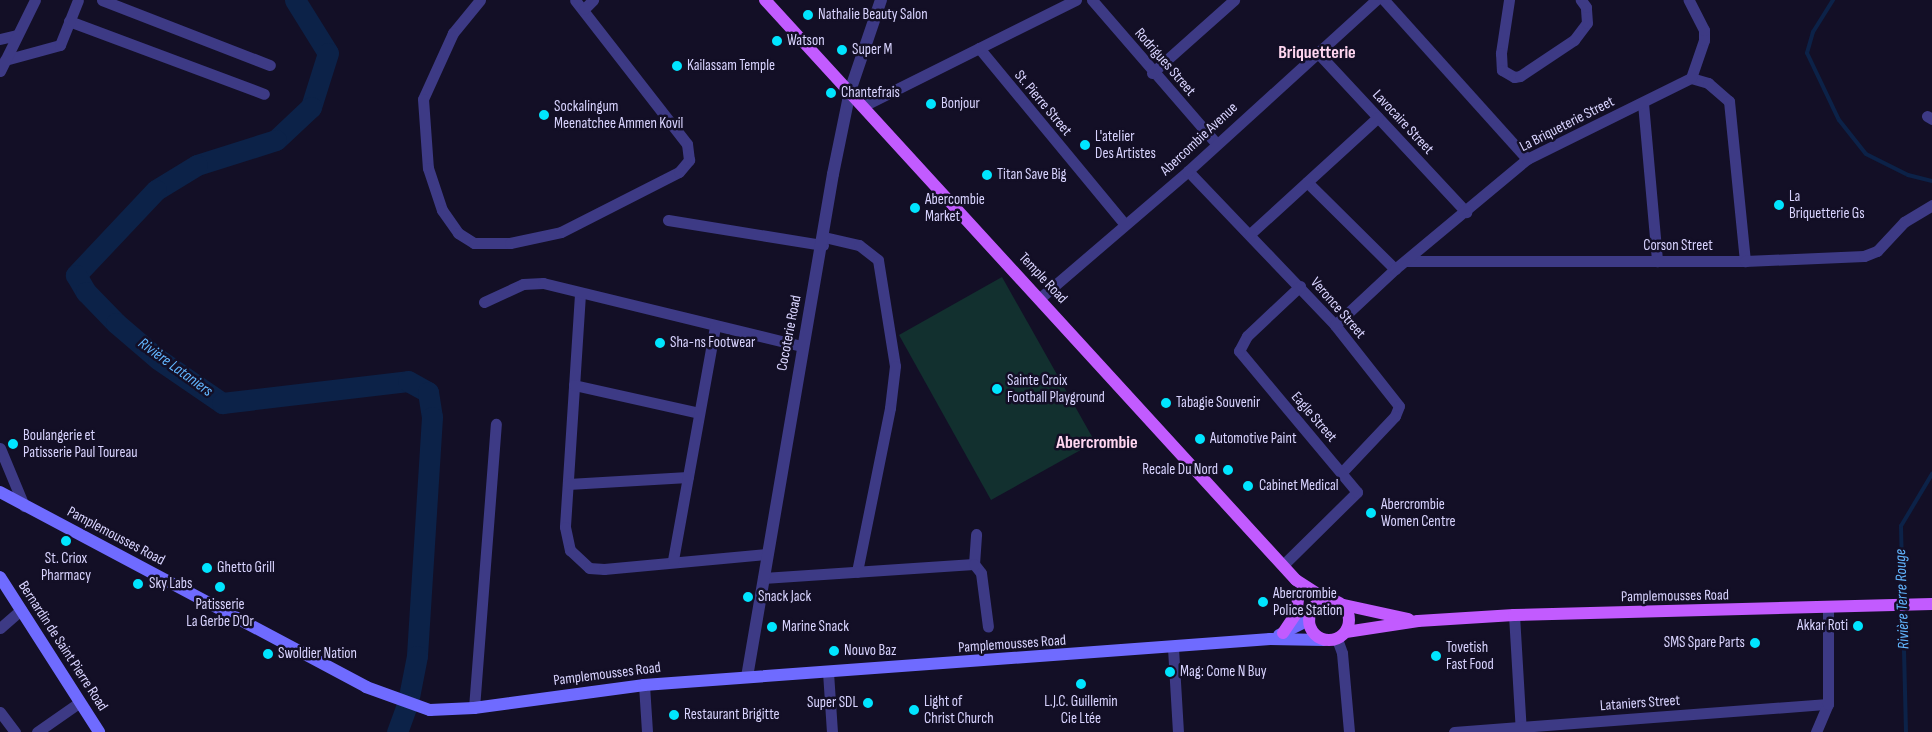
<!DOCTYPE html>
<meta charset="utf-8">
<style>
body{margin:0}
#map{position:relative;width:1932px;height:732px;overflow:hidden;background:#130f26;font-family:"Sofia Sans Condensed",sans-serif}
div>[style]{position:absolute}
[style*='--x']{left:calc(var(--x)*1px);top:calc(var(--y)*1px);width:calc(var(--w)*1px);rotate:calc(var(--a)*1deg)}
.green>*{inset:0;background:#12302f}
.stream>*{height:4px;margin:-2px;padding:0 2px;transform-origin:2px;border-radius:2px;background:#0c2248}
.river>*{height:21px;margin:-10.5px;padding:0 10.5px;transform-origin:10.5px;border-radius:10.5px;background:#0c2248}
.minor>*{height:11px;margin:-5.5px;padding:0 5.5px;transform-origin:5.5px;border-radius:5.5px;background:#3d3a85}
.tertiary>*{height:12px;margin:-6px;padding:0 6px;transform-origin:6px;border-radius:6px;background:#3d3a85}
.secondary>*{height:12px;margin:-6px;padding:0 6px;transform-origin:6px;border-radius:6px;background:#6f6bff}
.primary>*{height:12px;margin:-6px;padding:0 6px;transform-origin:6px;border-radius:6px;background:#c25bff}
.primary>.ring{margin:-6px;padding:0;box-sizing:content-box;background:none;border:12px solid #c25bff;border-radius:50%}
.dots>*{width:14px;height:14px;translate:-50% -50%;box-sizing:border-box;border:2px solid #130f26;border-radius:50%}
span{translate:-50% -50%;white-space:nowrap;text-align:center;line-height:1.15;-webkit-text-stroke:5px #130f26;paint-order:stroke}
.poi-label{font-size:15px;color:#d9d4ff}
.left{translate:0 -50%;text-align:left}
.right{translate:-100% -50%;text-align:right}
.street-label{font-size:15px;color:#d9d4ff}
.water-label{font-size:16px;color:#62b6ff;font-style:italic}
.quarter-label{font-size:18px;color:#ffd6f0;font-weight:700}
</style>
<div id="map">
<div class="green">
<i style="clip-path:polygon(1002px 277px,1095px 442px,991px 500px,899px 335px)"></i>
</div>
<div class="stream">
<i style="--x:1833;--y:0;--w:38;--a:122"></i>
<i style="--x:1813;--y:32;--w:22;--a:106"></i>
<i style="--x:1807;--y:53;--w:74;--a:64.5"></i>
<i style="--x:1839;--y:120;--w:43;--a:51.5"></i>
<i style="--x:1866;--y:154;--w:47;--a:26.6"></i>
<i style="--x:1908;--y:175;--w:25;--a:14"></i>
<i style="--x:1906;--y:732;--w:206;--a:-91.4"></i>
<i style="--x:1901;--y:526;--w:61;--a:-59.2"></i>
</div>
<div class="river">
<i style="--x:295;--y:0;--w:62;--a:58.1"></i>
<i style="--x:328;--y:53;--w:57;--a:107.5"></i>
<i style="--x:311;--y:107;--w:48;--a:136.7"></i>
<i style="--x:276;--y:140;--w:83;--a:162.4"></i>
<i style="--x:197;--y:165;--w:48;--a:148.6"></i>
<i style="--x:156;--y:190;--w:117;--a:133.3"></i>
<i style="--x:76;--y:275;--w:20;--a:60"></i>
<i style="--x:86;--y:292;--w:43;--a:45.9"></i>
<i style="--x:116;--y:323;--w:55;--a:40.6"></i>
<i style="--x:158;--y:359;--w:78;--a:34.5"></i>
<i style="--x:222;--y:403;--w:187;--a:-6.7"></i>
<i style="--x:408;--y:381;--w:23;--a:29"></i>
<i style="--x:428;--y:392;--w:25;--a:81"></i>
<i style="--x:432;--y:417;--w:239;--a:93.6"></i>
<i style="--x:417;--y:656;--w:47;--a:101.1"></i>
<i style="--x:408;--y:702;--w:32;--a:110"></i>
</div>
<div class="minor">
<i style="--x:102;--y:0;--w:180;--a:21.2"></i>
<i style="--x:480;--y:0;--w:43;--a:129.3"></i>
<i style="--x:453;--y:33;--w:72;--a:114.4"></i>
<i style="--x:423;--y:99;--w:69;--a:85.9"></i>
<i style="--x:428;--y:168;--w:44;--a:71.6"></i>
<i style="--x:442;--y:210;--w:28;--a:55"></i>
<i style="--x:458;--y:233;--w:19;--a:32"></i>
<i style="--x:474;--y:243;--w:36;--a:0"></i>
<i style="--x:510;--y:243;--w:52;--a:-12.2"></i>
<i style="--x:561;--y:232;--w:132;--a:-27"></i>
<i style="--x:679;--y:172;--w:16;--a:-50"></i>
<i style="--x:689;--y:160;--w:16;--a:-97"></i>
<i style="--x:687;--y:144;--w:182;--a:-127.9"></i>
<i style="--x:1092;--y:0;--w:189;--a:49.1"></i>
<i style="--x:1384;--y:0;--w:214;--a:48"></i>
<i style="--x:1509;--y:0;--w:54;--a:98.6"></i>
<i style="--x:1501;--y:53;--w:17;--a:87"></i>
<i style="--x:1502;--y:70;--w:14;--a:30"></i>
<i style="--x:1514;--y:77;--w:6;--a:-9"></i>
<i style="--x:1520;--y:76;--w:65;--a:-33.7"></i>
<i style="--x:1574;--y:40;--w:21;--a:-53"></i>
<i style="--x:1587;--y:23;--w:16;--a:-94"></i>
<i style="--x:1586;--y:7;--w:9;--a:-126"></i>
<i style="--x:584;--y:9;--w:13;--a:-45"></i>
<i style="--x:69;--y:21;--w:208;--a:20.5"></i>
<i style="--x:0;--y:39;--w:17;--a:-13"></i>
<i style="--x:979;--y:48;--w:227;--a:50.4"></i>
<i style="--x:1317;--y:52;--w:219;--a:47"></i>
<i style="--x:5;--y:60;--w:57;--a:-15.3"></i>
<i style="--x:60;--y:45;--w:48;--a:-68.2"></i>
<i style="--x:0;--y:71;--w:79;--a:-63.8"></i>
<i style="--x:1152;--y:73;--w:110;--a:-41.7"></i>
<i style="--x:1691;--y:78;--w:18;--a:16"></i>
<i style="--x:1708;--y:83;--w:28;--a:41"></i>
<i style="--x:1729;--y:101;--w:161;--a:84.3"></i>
<i style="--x:1643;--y:103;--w:159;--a:84.9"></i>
<i style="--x:863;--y:106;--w:238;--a:-26.5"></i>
<i style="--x:1927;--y:116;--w:6;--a:31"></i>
<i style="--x:1188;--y:171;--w:213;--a:46.3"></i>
<i style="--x:1335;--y:325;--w:103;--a:51.7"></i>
<i style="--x:1399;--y:406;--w:11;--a:112"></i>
<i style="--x:1395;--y:416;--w:77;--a:133.4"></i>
<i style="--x:1307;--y:182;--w:124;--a:44.7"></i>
<i style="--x:668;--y:220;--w:157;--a:9.2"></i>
<i style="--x:1250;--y:234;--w:173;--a:-42.4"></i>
<i style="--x:824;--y:237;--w:36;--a:13"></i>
<i style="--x:859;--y:245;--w:24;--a:38"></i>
<i style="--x:878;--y:260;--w:107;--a:80.9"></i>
<i style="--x:895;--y:366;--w:42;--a:96.8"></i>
<i style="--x:890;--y:408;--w:167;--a:101.4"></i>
<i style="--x:1406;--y:261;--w:339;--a:0"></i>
<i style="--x:1745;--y:261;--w:119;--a:-2.4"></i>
<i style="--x:1864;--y:256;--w:14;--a:-21"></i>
<i style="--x:1877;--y:251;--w:40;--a:-47"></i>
<i style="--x:1904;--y:222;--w:33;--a:-31"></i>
<i style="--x:580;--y:294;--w:233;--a:93.7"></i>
<i style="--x:565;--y:527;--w:24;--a:78"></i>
<i style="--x:570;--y:550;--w:26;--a:43"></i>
<i style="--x:589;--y:568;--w:15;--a:4"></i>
<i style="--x:604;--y:569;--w:164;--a:-5.3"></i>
<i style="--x:1040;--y:298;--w:195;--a:-40.6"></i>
<i style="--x:1188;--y:171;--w:254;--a:-42.3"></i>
<i style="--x:484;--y:302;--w:43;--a:-24.8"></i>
<i style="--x:523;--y:284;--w:20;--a:-3"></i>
<i style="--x:543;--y:283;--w:267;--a:13.7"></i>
<i style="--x:1335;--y:325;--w:82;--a:-43"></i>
<i style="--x:1395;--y:269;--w:172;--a:-39.8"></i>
<i style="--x:1527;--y:159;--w:183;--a:-26.3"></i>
<i style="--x:1691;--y:78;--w:40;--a:-71.1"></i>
<i style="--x:1704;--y:40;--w:10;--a:-90"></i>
<i style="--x:1704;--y:30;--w:34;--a:-117"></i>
<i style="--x:574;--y:385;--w:128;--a:12.6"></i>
<i style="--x:0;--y:448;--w:63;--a:67.5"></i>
<i style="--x:568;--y:484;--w:120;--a:-3.3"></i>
<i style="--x:673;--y:560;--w:237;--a:-79.8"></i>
<i style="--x:974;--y:564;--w:30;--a:-86"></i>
<i style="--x:1283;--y:565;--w:104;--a:-44.6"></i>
<i style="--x:1357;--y:492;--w:184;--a:-129.9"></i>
<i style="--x:1239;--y:351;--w:17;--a:-62"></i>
<i style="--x:1247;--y:336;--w:73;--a:-43.3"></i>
<i style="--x:763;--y:578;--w:211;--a:-3.8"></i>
<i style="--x:974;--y:564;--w:11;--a:52"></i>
<i style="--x:981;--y:573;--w:54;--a:82.6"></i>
<i style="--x:1514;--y:615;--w:117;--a:86.6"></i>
<i style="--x:0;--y:628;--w:28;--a:-41"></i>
<i style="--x:1337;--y:639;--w:15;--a:70"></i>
<i style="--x:1342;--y:653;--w:79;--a:84.9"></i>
<i style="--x:1173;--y:648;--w:84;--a:86.6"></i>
<i style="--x:828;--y:672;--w:60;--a:86.2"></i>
<i style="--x:644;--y:685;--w:47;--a:86.3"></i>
<i style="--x:474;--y:708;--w:285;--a:-85.6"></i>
<i style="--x:0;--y:712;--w:25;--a:53"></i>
<i style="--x:37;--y:732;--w:52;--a:-34.9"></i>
<i style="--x:1454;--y:732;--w:375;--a:-4.3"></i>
<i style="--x:1816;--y:732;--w:30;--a:-67"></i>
<i style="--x:1828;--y:704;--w:95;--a:-90"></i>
</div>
<div class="tertiary">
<i style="--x:747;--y:677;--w:510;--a:-80.3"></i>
<i style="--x:833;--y:174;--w:85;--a:-78.4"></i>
<i style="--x:850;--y:91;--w:96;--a:-71.2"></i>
</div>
<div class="secondary">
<i style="--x:0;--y:492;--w:415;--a:28"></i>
<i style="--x:366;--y:687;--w:68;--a:19.8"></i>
<i style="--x:430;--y:710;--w:44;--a:-2.6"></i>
<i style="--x:474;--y:708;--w:172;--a:-7.7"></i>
<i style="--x:644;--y:685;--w:628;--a:-4.2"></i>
<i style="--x:1270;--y:639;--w:54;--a:1.1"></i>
<i style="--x:0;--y:577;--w:184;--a:57.4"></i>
<i style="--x:1279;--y:635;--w:34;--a:-27"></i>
</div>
<div class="primary">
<i style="--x:765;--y:0;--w:786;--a:47.53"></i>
<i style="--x:1296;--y:580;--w:37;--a:33"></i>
<i class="ring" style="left:1309px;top:600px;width:28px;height:28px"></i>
<i style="--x:1344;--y:605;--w:66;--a:12.3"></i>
<i style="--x:1346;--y:632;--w:73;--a:-8.7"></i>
<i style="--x:1418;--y:621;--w:96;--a:-3.6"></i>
<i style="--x:1514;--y:615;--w:418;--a:-1.5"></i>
<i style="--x:1283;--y:633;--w:23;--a:-56"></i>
<i style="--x:1296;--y:614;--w:21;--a:-82"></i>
</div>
<div class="dots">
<i style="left:808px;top:15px;background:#00e5ff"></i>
<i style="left:777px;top:41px;background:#00e5ff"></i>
<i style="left:842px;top:50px;background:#00e5ff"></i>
<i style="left:677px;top:66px;background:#00e5ff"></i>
<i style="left:831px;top:93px;background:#00e5ff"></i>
<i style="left:931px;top:104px;background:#00e5ff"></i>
<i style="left:544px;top:115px;background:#00e5ff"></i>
<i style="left:1085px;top:145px;background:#00e5ff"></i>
<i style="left:987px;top:175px;background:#00e5ff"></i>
<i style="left:1779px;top:205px;background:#00e5ff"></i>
<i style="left:915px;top:208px;background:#00e5ff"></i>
<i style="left:660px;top:343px;background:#00e5ff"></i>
<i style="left:997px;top:389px;background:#00e5ff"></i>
<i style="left:1166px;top:403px;background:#00e5ff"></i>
<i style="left:1200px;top:439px;background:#00e5ff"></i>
<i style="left:13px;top:444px;background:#00e5ff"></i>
<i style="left:1228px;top:470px;background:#00e5ff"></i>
<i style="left:1248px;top:486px;background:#00e5ff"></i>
<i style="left:1371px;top:513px;background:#00e5ff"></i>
<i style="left:66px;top:541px;background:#00e5ff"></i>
<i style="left:207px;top:568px;background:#00e5ff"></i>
<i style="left:138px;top:584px;background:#00e5ff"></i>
<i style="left:220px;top:587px;background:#00e5ff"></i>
<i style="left:748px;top:597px;background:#00e5ff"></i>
<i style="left:1263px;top:602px;background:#00e5ff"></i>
<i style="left:1858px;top:626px;background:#00e5ff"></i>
<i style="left:772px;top:627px;background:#00e5ff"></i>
<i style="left:1755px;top:643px;background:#00e5ff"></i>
<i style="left:834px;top:651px;background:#00e5ff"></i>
<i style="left:268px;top:654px;background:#00e5ff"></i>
<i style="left:1436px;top:656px;background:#00e5ff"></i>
<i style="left:1170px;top:672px;background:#00e5ff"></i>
<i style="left:1081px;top:684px;background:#00e5ff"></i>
<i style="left:868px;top:703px;background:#00e5ff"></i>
<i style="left:914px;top:710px;background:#00e5ff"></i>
<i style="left:674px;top:715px;background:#00e5ff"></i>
</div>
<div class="poi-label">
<span class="left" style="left:818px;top:15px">Nathalie Beauty Salon</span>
<span class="left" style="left:787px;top:41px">Watson</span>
<span class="left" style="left:852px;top:50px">Super M</span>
<span class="left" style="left:687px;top:66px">Kailassam Temple</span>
<span class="left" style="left:841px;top:93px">Chantefrais</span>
<span class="left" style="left:941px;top:104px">Bonjour</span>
<span class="left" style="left:554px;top:115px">Sockalingum<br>Meenatchee Ammen Kovil</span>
<span class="left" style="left:1095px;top:145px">L'atelier<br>Des Artistes</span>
<span class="left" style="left:997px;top:175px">Titan Save Big</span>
<span class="left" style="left:1789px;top:205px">La<br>Briquetterie Gs</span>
<span class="left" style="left:925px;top:208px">Abercombie<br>Market</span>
<span class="left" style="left:670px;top:343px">Sha-ns Footwear</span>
<span class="left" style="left:1007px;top:389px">Sainte Croix<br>Football Playground</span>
<span class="left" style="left:1176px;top:403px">Tabagie Souvenir</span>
<span class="left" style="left:23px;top:444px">Boulangerie et<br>Patisserie Paul Toureau</span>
<span class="left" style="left:1210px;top:439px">Automotive Paint</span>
<span class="right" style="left:1218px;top:470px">Recale Du Nord</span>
<span class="left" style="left:1259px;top:486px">Cabinet Medical</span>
<span class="left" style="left:1381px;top:513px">Abercrombie<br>Women Centre</span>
<span style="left:66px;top:567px">St. Criox<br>Pharmacy</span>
<span class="left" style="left:217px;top:568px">Ghetto Grill</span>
<span class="left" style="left:149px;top:584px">Sky Labs</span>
<span class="left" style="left:1273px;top:602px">Abercrombie<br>Police Station</span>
<span class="left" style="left:758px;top:597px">Snack Jack</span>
<span style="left:220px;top:613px">Patisserie<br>La Gerbe D'Or</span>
<span class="right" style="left:1848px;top:626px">Akkar Roti</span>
<span class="left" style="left:782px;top:627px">Marine Snack</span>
<span class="right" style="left:1745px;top:643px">SMS Spare Parts</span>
<span class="left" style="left:1446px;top:656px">Tovetish<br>Fast Food</span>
<span class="left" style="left:844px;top:651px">Nouvo Baz</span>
<span class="left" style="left:278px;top:654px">Swoldier Nation</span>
<span class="left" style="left:1180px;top:672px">Mag: Come N Buy</span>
<span class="left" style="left:924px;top:710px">Light of<br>Christ Church</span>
<span style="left:1081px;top:710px">L.J.C. Guillemin<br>Cie Ltée</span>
<span class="right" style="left:858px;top:703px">Super SDL</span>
<span class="left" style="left:684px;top:715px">Restaurant Brigitte</span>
</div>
<div class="street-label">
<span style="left:1165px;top:62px;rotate:49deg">Rodrigues Street</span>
<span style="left:1043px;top:103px;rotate:50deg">St. Pierre Street</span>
<span style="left:1403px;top:122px;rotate:47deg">Lavocaire Street</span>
<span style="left:1567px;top:124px;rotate:-27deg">La Briqueterie Street</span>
<span style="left:1199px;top:139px;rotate:-43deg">Abercombie Avenue</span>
<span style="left:1678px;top:246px">Corson Street</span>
<span style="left:1043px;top:278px;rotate:47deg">Temple Road</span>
<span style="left:1338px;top:308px;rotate:49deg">Veronce Street</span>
<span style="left:789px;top:333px;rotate:-79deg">Cocoterie Road</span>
<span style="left:1314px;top:417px;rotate:49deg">Eagle Street</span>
<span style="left:116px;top:536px;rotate:28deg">Pamplemousses Road</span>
<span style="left:1675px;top:596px;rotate:-1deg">Pamplemousses Road</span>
<span style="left:1012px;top:644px;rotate:-4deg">Pamplemousses Road</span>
<span style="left:63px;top:646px;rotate:57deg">Bernardin de Saint Pierre Road</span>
<span style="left:607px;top:674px;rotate:-7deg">Pamplemousses Road</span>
<span style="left:1640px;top:703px;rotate:-4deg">Lataniers Street</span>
</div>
<div class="water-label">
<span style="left:175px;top:368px;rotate:36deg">Rivière Lataniers</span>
<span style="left:1903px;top:599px;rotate:-92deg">Rivière Terre Rouge</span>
</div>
<div class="quarter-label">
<span style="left:1317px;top:53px">Briquetterie</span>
<span style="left:1097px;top:443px">Abercrombie</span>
</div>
</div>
